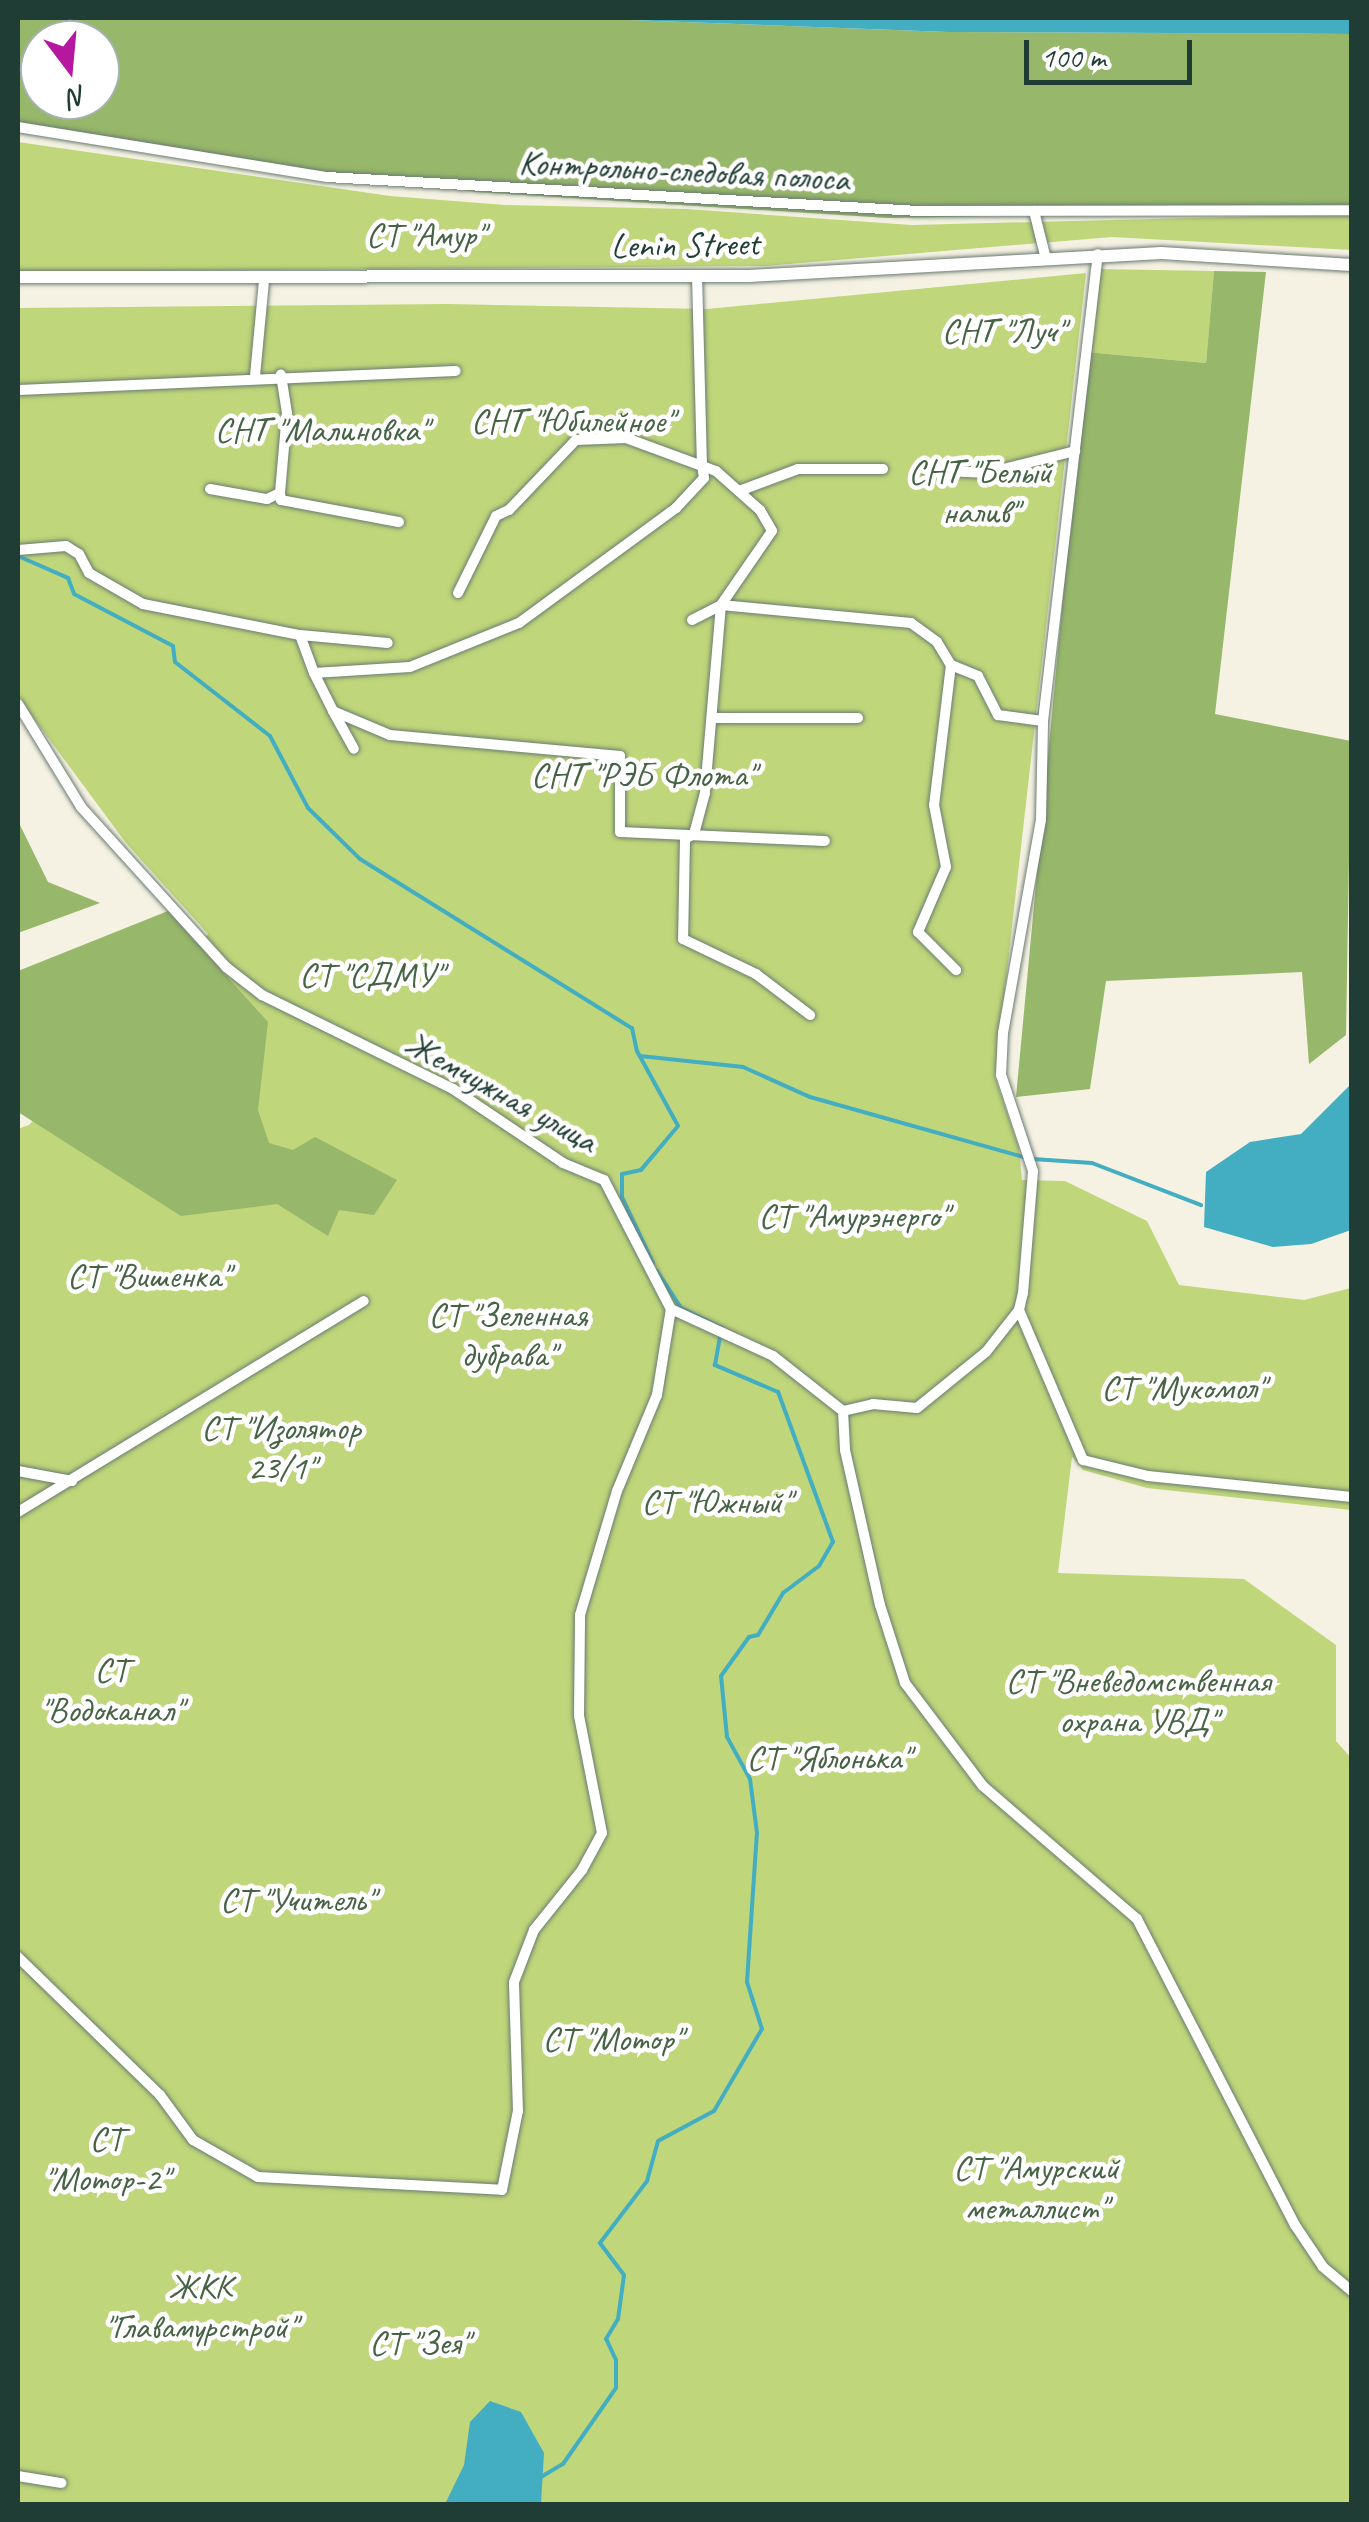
<!DOCTYPE html>
<meta charset="utf-8">
<style>
body{margin:0}
#map{position:relative;width:1369px;height:2522px;overflow:hidden;background:#f5f2e3;font-family:Caveat,sans-serif}
div>[style]{position:absolute}
[style*='--x']{left:calc(var(--x)*1px);top:calc(var(--y)*1px);width:calc(var(--w)*1px);rotate:calc(var(--a)*1deg)}
.green>*{inset:0;background:#bfd67a}
.forest>*{inset:0;background:#97b76a}
.water>*{inset:0;background:#43aec2}
.stream>*{height:4px;margin:-2px;padding:0 2px;transform-origin:2px;border-radius:2px;background:#43aec2}
.roads{filter:drop-shadow(0 0 2px #6a7c71) drop-shadow(0 0 2px #6a7c71)}
.minor>*{height:10px;margin:-5px;padding:0 5px;transform-origin:5px;border-radius:5px;background:#fff}
.tertiary>*{height:12px;margin:-6px;padding:0 6px;transform-origin:6px;border-radius:6px;background:#fff}
span{translate:-50% -50%;white-space:nowrap;text-align:center;line-height:1.15;-webkit-text-stroke:9px #fff;paint-order:stroke}
.street-label{font-size:35px;color:#1f3d34}
.park-label{font-size:35px;color:#476346}
.frame{position:absolute;inset:0;border:20px solid #1f3d34;pointer-events:none}
.north{position:absolute;left:20px;top:20px;width:100px;height:100px;box-sizing:border-box;background:#fff;border:2px solid #a5b1ae;border-radius:50%;rotate:164deg;font-size:28px;font-weight:700;line-height:40px;text-align:center;color:#1f3d34}
.north::after{content:'';display:block;margin:auto;width:35px;height:45px;background:#b5179e;clip-path:polygon(50% 0,100% 100%,50% 72%,0 100%)}
.scale{position:absolute;left:1024px;top:40px;width:168px;height:45px;box-sizing:border-box;border:5px solid #1f3d34;border-top:0;padding-left:12px;font-size:30px;line-height:35px;white-space:nowrap;color:#1f3d34;-webkit-text-stroke:8px #fff;paint-order:stroke}
</style>
<div id="map">
<div class="green">
<i style="clip-path:polygon(18px 142px,390px 196px,505px 205px,686px 209px,912px 225px,1351px 214px,1351px 250px,1112px 237px,765px 266px,18px 272px)"></i>
<i style="clip-path:polygon(1096px 269px,1214px 271px,1206px 363px,1086px 352px)"></i>
<i style="clip-path:polygon(1086px 273px,995px 1077px,1019px 1148px,1022px 1180px,1065px 1181px,1147px 1221px,1179px 1285px,1304px 1300px,1351px 1288px,1351px 1510px,1147px 1488px,1083px 1470px,1072px 1457px,1058px 1573px,1244px 1579px,1336px 1645px,1336px 1741px,1352px 1759px,1351px 2504px,18px 2504px,18px 1129px,29px 1125px,208px 934px,126px 843px,18px 697px,18px 308px,448px 304px,707px 309px)"></i>
</div>
<div class="forest">
<i style="clip-path:polygon(evenodd,18px 18px,576px 18px,948px 32px,1351px 34px,1351px 209px,888px 218px,477px 192px,141px 152px,18px 130px,18px 18px,40px 40px,100px 40px,100px 100px,40px 100px,40px 40px)"></i>
<i style="clip-path:polygon(1214px 271px,1266px 272px,1215px 714px,1351px 741px,1346px 1035px,1309px 1064px,1302px 972px,1106px 981px,1090px 1089px,1016px 1097px,1086px 352px,1206px 363px)"></i>
<i style="clip-path:polygon(18px 821px,48px 882px,100px 903px,18px 933px)"></i>
<i style="clip-path:polygon(168px 911px,268px 1022px,258px 1110px,269px 1143px,293px 1150px,315px 1137px,397px 1180px,374px 1215px,339px 1210px,328px 1236px,277px 1204px,181px 1216px,18px 1112px,18px 971px)"></i>
</div>
<div class="water">
<i style="clip-path:polygon(576px 18px,1351px 18px,1352px 34px,948px 32px)"></i>
<i style="clip-path:polygon(1351px 1084px,1351px 1230px,1311px 1244px,1273px 1247px,1204px 1227px,1206px 1172px,1250px 1142px,1301px 1134px)"></i>
<i style="clip-path:polygon(490px 2401px,521px 2412px,544px 2453px,541px 2504px,445px 2504px,464px 2465px,470px 2422px)"></i>
</div>
<div class="stream">
<i style="--x:18;--y:556;--w:55;--a:23.7"></i>
<i style="--x:68;--y:578;--w:17;--a:69"></i>
<i style="--x:74;--y:594;--w:112;--a:27.7"></i>
<i style="--x:173;--y:646;--w:16;--a:83"></i>
<i style="--x:175;--y:662;--w:120;--a:37.9"></i>
<i style="--x:270;--y:736;--w:81;--a:62.2"></i>
<i style="--x:308;--y:808;--w:73;--a:44.4"></i>
<i style="--x:360;--y:859;--w:320;--a:31.9"></i>
<i style="--x:632;--y:1028;--w:24;--a:78"></i>
<i style="--x:637;--y:1051;--w:85;--a:61.3"></i>
<i style="--x:678;--y:1126;--w:57;--a:130.1"></i>
<i style="--x:641;--y:1170;--w:19;--a:168"></i>
<i style="--x:622;--y:1174;--w:23;--a:90"></i>
<i style="--x:622;--y:1197;--w:73;--a:64.8"></i>
<i style="--x:640;--y:1056;--w:104;--a:6.1"></i>
<i style="--x:743;--y:1067;--w:73;--a:24.1"></i>
<i style="--x:810;--y:1097;--w:222;--a:15.7"></i>
<i style="--x:1033;--y:1159;--w:59;--a:3.9"></i>
<i style="--x:1092;--y:1163;--w:117;--a:21.1"></i>
<i style="--x:657;--y:1271;--w:44;--a:57"></i>
<i style="--x:681;--y:1308;--w:46;--a:26"></i>
<i style="--x:541;--y:2477;--w:26;--a:-31"></i>
<i style="--x:563;--y:2464;--w:93;--a:-55.1"></i>
<i style="--x:616;--y:2388;--w:28;--a:-90"></i>
<i style="--x:616;--y:2360;--w:23;--a:-115"></i>
<i style="--x:606;--y:2339;--w:23;--a:-59"></i>
<i style="--x:618;--y:2319;--w:44;--a:-82.2"></i>
<i style="--x:624;--y:2275;--w:40;--a:-127"></i>
<i style="--x:600;--y:2243;--w:78;--a:-52.8"></i>
<i style="--x:647;--y:2181;--w:41;--a:-74.6"></i>
<i style="--x:658;--y:2141;--w:64;--a:-28.2"></i>
<i style="--x:714;--y:2111;--w:95;--a:-59.7"></i>
<i style="--x:762;--y:2029;--w:49;--a:-107.7"></i>
<i style="--x:747;--y:1982;--w:149;--a:-86.2"></i>
<i style="--x:757;--y:1833;--w:54;--a:-97.4"></i>
<i style="--x:750;--y:1779;--w:48;--a:-118.7"></i>
<i style="--x:727;--y:1737;--w:61;--a:-95.6"></i>
<i style="--x:721;--y:1676;--w:48;--a:-54.3"></i>
<i style="--x:749;--y:1637;--w:9;--a:-13"></i>
<i style="--x:758;--y:1635;--w:49;--a:-59.2"></i>
<i style="--x:783;--y:1593;--w:45;--a:-36.9"></i>
<i style="--x:819;--y:1566;--w:28;--a:-60"></i>
<i style="--x:833;--y:1542;--w:160;--a:-110.1"></i>
<i style="--x:778;--y:1392;--w:69;--a:-156.8"></i>
<i style="--x:715;--y:1365;--w:28;--a:-80"></i>
</div>
<div class="roads">
<div class="minor">
<i style="--x:18;--y:127;--w:313;--a:9.2"></i>
<i style="--x:327;--y:177;--w:592;--a:3.29"></i>
<i style="--x:918;--y:211;--w:434;--a:-0.1"></i>
<i style="--x:1034;--y:211;--w:45;--a:76"></i>
<i style="--x:255;--y:376;--w:96;--a:-84.6"></i>
<i style="--x:18;--y:390;--w:438;--a:-2.5"></i>
<i style="--x:927;--y:470;--w:60;--a:2.9"></i>
<i style="--x:987;--y:473;--w:91;--a:-14"></i>
<i style="--x:210;--y:489;--w:58;--a:10"></i>
<i style="--x:267;--y:499;--w:14;--a:-25"></i>
<i style="--x:280;--y:493;--w:80;--a:-85"></i>
<i style="--x:287;--y:413;--w:39;--a:-99"></i>
<i style="--x:739;--y:491;--w:63;--a:-20.4"></i>
<i style="--x:798;--y:469;--w:85;--a:0"></i>
<i style="--x:280;--y:493;--w:7;--a:82"></i>
<i style="--x:281;--y:500;--w:120;--a:10.6"></i>
<i style="--x:18;--y:550;--w:48;--a:-4.8"></i>
<i style="--x:66;--y:546;--w:15;--a:32"></i>
<i style="--x:79;--y:554;--w:21;--a:62"></i>
<i style="--x:89;--y:573;--w:62;--a:29.9"></i>
<i style="--x:143;--y:604;--w:160;--a:11.2"></i>
<i style="--x:300;--y:635;--w:88;--a:5.2"></i>
<i style="--x:458;--y:593;--w:86;--a:-63.7"></i>
<i style="--x:496;--y:516;--w:14;--a:-25"></i>
<i style="--x:509;--y:510;--w:97;--a:-46.3"></i>
<i style="--x:576;--y:440;--w:50;--a:-2.3"></i>
<i style="--x:626;--y:438;--w:81;--a:20.2"></i>
<i style="--x:702;--y:466;--w:191;--a:-91.5"></i>
<i style="--x:692;--y:620;--w:33;--a:-27"></i>
<i style="--x:721;--y:605;--w:191;--a:5.4"></i>
<i style="--x:911;--y:623;--w:32;--a:36"></i>
<i style="--x:937;--y:642;--w:27;--a:59"></i>
<i style="--x:951;--y:665;--w:29;--a:22"></i>
<i style="--x:978;--y:676;--w:44;--a:62.9"></i>
<i style="--x:998;--y:715;--w:45;--a:7.6"></i>
<i style="--x:300;--y:635;--w:40;--a:69.8"></i>
<i style="--x:314;--y:673;--w:96;--a:-3.6"></i>
<i style="--x:410;--y:667;--w:118;--a:-22"></i>
<i style="--x:519;--y:623;--w:195;--a:-36.2"></i>
<i style="--x:676;--y:508;--w:41;--a:-47"></i>
<i style="--x:704;--y:478;--w:12;--a:-99"></i>
<i style="--x:702;--y:466;--w:15;--a:20"></i>
<i style="--x:716;--y:471;--w:59;--a:41.6"></i>
<i style="--x:760;--y:510;--w:24;--a:60"></i>
<i style="--x:772;--y:531;--w:90;--a:124.6"></i>
<i style="--x:721;--y:605;--w:189;--a:94.9"></i>
<i style="--x:705;--y:793;--w:42;--a:105"></i>
<i style="--x:694;--y:834;--w:10;--a:151"></i>
<i style="--x:685;--y:839;--w:100;--a:91.1"></i>
<i style="--x:683;--y:939;--w:81;--a:25.6"></i>
<i style="--x:756;--y:974;--w:68;--a:37.2"></i>
<i style="--x:951;--y:665;--w:141;--a:96.9"></i>
<i style="--x:934;--y:805;--w:63;--a:79"></i>
<i style="--x:946;--y:867;--w:71;--a:113.3"></i>
<i style="--x:918;--y:932;--w:54;--a:45"></i>
<i style="--x:314;--y:673;--w:42;--a:63.4"></i>
<i style="--x:333;--y:711;--w:62;--a:22.8"></i>
<i style="--x:390;--y:735;--w:231;--a:5.2"></i>
<i style="--x:620;--y:756;--w:76;--a:90"></i>
<i style="--x:620;--y:832;--w:205;--a:2.5"></i>
<i style="--x:18;--y:704;--w:121;--a:58.5"></i>
<i style="--x:81;--y:807;--w:216;--a:47.8"></i>
<i style="--x:226;--y:967;--w:46;--a:37.9"></i>
<i style="--x:262;--y:995;--w:213;--a:26.2"></i>
<i style="--x:453;--y:1089;--w:133;--a:33.9"></i>
<i style="--x:563;--y:1163;--w:44;--a:22.5"></i>
<i style="--x:604;--y:1180;--w:145;--a:62.6"></i>
<i style="--x:333;--y:711;--w:43;--a:61.1"></i>
<i style="--x:714;--y:718;--w:144;--a:0"></i>
<i style="--x:671;--y:1309;--w:112;--a:24.7"></i>
<i style="--x:773;--y:1356;--w:89;--a:38.2"></i>
<i style="--x:843;--y:1411;--w:39;--a:87"></i>
<i style="--x:845;--y:1450;--w:159;--a:77.3"></i>
<i style="--x:880;--y:1605;--w:82;--a:72.2"></i>
<i style="--x:905;--y:1683;--w:129;--a:52.9"></i>
<i style="--x:983;--y:1786;--w:203;--a:40.8"></i>
<i style="--x:1137;--y:1919;--w:344;--a:62.7"></i>
<i style="--x:1295;--y:2225;--w:50;--a:56.3"></i>
<i style="--x:1323;--y:2267;--w:38;--a:40"></i>
<i style="--x:1019;--y:1310;--w:163;--a:66.9"></i>
<i style="--x:1083;--y:1460;--w:67;--a:13.8"></i>
<i style="--x:1148;--y:1476;--w:205;--a:5.9"></i>
<i style="--x:843;--y:1411;--w:31;--a:-13"></i>
<i style="--x:873;--y:1404;--w:44;--a:5.2"></i>
<i style="--x:917;--y:1408;--w:89;--a:-39.1"></i>
<i style="--x:986;--y:1352;--w:53;--a:-51.8"></i>
<i style="--x:1019;--y:1310;--w:17;--a:-77"></i>
<i style="--x:1023;--y:1293;--w:122;--a:-85.3"></i>
<i style="--x:1033;--y:1171;--w:101;--a:-108.4"></i>
<i style="--x:1001;--y:1075;--w:42;--a:-87.3"></i>
<i style="--x:1003;--y:1033;--w:217;--a:-79.9"></i>
<i style="--x:1041;--y:819;--w:98;--a:-88.8"></i>
<i style="--x:1043;--y:721;--w:470;--a:-83.3"></i>
<i style="--x:18;--y:1471;--w:55;--a:10.5"></i>
<i style="--x:18;--y:1512;--w:405;--a:-31.4"></i>
<i style="--x:18;--y:1957;--w:198;--a:44.2"></i>
<i style="--x:160;--y:2095;--w:56;--a:53.7"></i>
<i style="--x:193;--y:2140;--w:75;--a:29.6"></i>
<i style="--x:258;--y:2177;--w:244;--a:3"></i>
<i style="--x:502;--y:2190;--w:81;--a:-78.6"></i>
<i style="--x:518;--y:2111;--w:129;--a:-91.8"></i>
<i style="--x:514;--y:1982;--w:56;--a:-69"></i>
<i style="--x:534;--y:1930;--w:77;--a:-51.3"></i>
<i style="--x:582;--y:1870;--w:42;--a:-61.6"></i>
<i style="--x:602;--y:1833;--w:119;--a:-101.1"></i>
<i style="--x:579;--y:1716;--w:101;--a:-89.4"></i>
<i style="--x:580;--y:1615;--w:129;--a:-73.4"></i>
<i style="--x:617;--y:1491;--w:104;--a:-67.4"></i>
<i style="--x:657;--y:1395;--w:87;--a:-80.8"></i>
<i style="--x:18;--y:2476;--w:44;--a:9.2"></i>
</div>
<div class="tertiary">
<i style="--x:18;--y:277;--w:731;--a:-0.08"></i>
<i style="--x:749;--y:276;--w:413;--a:-3.2"></i>
<i style="--x:1161;--y:253;--w:191;--a:3.6"></i>
</div>
</div>
<div class="street-label">
<span style="left:684px;top:171px;rotate:3deg">Контрольно-следовая полоса</span>
<span style="left:685px;top:245px;rotate:-1deg">Lenin Street</span>
<span style="left:501px;top:1092px;rotate:29deg">Жемчужная улица</span>
</div>
<div class="park-label">
<span style="left:425px;top:235px">СТ "Амур"</span>
<span style="left:1003px;top:331px">СНТ "Луч"</span>
<span style="left:572px;top:421px">СНТ "Юбилейное"</span>
<span style="left:321px;top:430px">СНТ "Малиновка"</span>
<span style="left:980px;top:492px">СНТ "Белый<br>налив"</span>
<span style="left:643px;top:775px">СНТ "РЭБ Флота"</span>
<span style="left:371px;top:975px">СТ "СДМУ"</span>
<span style="left:853px;top:1216px">СТ "Амурэнерго"</span>
<span style="left:148px;top:1276px">СТ "Вишенка"</span>
<span style="left:508px;top:1335px">СТ "Зеленная<br>дубрава"</span>
<span style="left:1183px;top:1388px">СТ "Мукомол"</span>
<span style="left:281px;top:1448px">СТ "Изолятор<br>23/1"</span>
<span style="left:716px;top:1502px">СТ "Южный"</span>
<span style="left:111px;top:1690px">СТ<br>"Водоканал"</span>
<span style="left:1138px;top:1701px">СТ "Вневедомственная<br>охрана УВД"</span>
<span style="left:828px;top:1758px">СТ "Яблонька"</span>
<span style="left:297px;top:1900px">СТ "Учитель"</span>
<span style="left:612px;top:2039px">СТ "Мотор"</span>
<span style="left:106px;top:2159px">СТ<br>"Мотор-2"</span>
<span style="left:1036px;top:2188px">СТ "Амурский<br>металлист"</span>
<span style="left:200px;top:2307px">ЖКК<br>"Главамурстрой"</span>
<span style="left:419px;top:2343px">СТ "Зея"</span>
</div>
<div class="frame"></div>
<div class="north">N</div>
<div class="scale">100 m</div>
</div>
